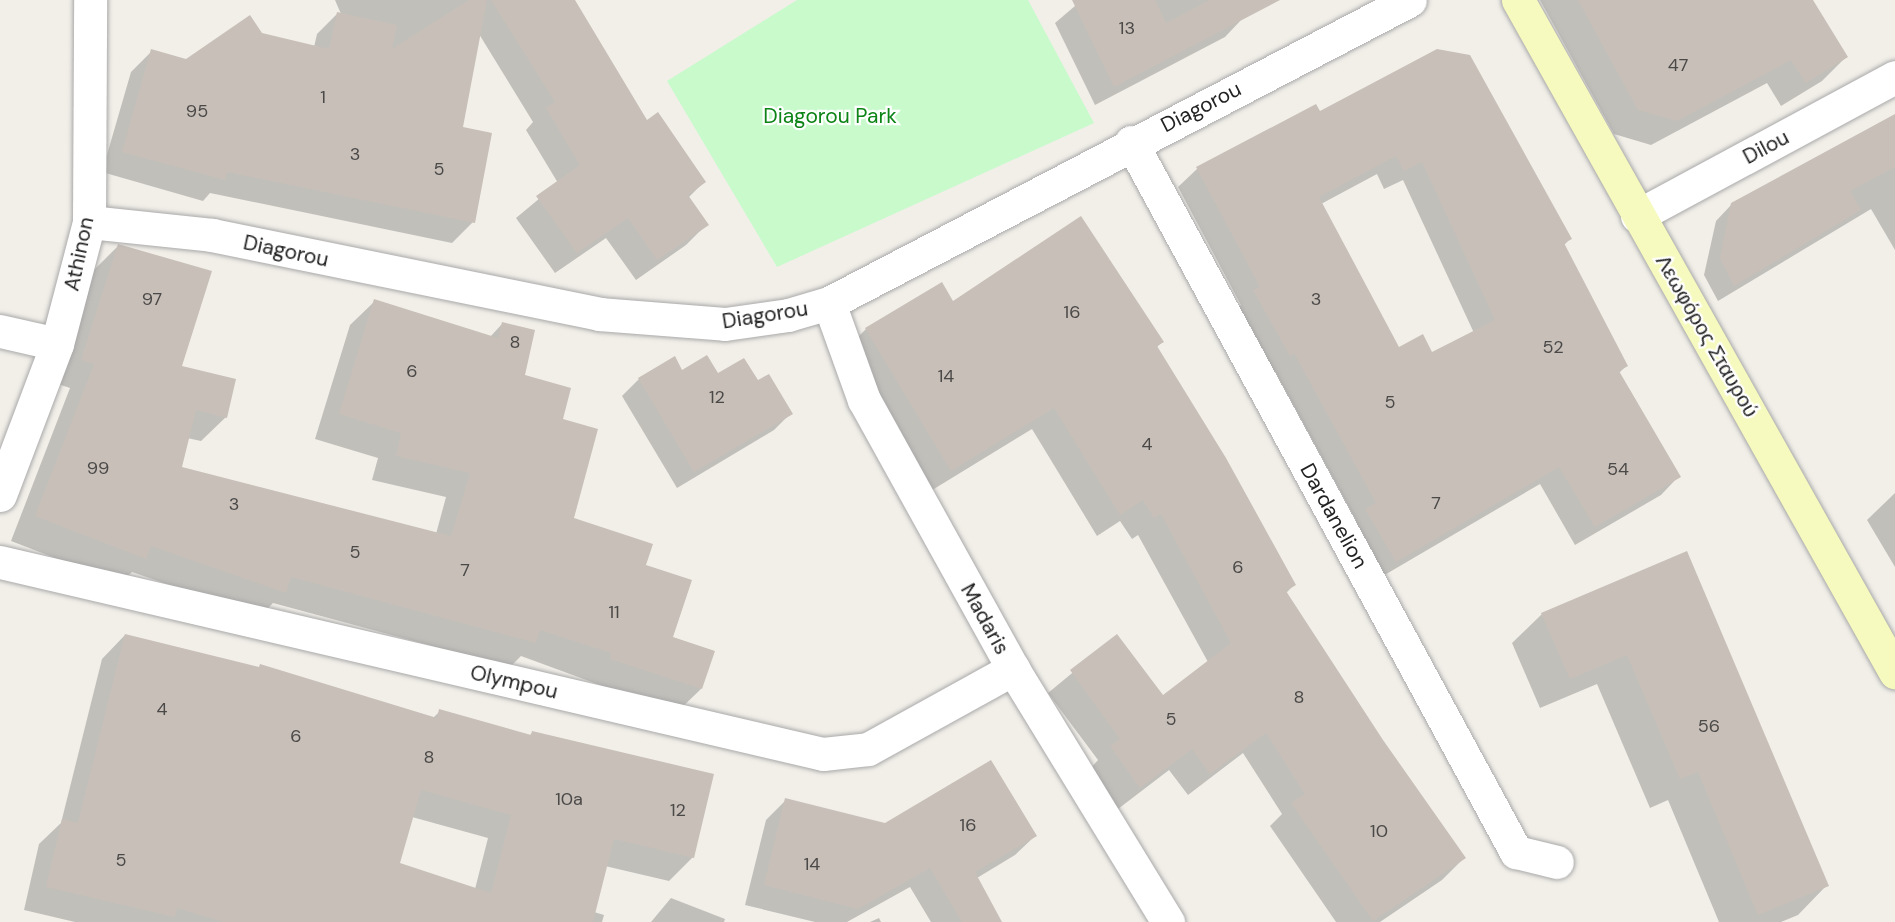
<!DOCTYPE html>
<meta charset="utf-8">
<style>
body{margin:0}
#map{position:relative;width:1895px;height:922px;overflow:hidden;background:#f2efe9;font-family:"DM Sans",sans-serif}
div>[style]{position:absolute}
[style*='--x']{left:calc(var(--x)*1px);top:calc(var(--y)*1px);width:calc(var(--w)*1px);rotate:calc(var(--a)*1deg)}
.park>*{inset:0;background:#c8facc}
.shadow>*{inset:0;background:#0003}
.building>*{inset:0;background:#c7bfb8}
.roads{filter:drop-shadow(0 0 2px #a9a9a9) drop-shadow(0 0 2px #a9a9a9)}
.minor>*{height:33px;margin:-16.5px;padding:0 16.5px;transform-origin:16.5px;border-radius:16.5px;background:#fff}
.tertiary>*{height:33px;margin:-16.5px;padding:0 16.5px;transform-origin:16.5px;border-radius:16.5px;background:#fff}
.secondary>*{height:33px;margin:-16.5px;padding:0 16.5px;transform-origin:16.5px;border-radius:16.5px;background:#f7fabf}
span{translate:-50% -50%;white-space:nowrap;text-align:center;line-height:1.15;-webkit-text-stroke:4.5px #fff;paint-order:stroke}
.number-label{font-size:18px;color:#4b4948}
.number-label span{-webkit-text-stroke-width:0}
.street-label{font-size:21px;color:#222}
.park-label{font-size:21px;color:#0c8416}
</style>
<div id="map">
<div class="park">
<i style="clip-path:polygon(797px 0,1028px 0,1094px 123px,777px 267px,667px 81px)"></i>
</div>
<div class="shadow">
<i style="clip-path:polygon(335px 0,572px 0,646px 122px,704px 182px,688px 198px,707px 224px,686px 245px,636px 280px,606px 238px,555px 273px,516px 218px,558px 183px,526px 130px,533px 122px,479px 34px,461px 128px,473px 222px,452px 243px,210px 193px,203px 201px,102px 172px,131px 72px,152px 51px,192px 62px,261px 35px,314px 47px,317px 34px,338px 13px,341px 14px)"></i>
<i style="clip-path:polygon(1082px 0,1260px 0,1225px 37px,1095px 105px,1055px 23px)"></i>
<i style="clip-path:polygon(1540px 0,1811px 0,1846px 57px,1822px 81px,1781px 106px,1767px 83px,1651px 145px,1614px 134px)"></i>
<i style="clip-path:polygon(evenodd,1438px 50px,1570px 239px,1564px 245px,1626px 366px,1619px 373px,1679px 476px,1661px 495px,1575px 545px,1540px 484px,1376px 580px,1347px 529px,1356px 520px,1275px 371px,1270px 373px,1235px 310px,1241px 305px,1178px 187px,1197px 169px,1320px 113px,1438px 50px,1377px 174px,1384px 189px,1403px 180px,1474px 333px,1432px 354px,1398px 349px,1321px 204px,1377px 174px)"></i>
<i style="clip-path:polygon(1895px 116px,1895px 250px,1871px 209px,1718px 301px,1704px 275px,1716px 221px,1732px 204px)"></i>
<i style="clip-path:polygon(118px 246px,180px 367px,226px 417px,201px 441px,187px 438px,180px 468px,436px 534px,446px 497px,372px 480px,378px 458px,315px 439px,350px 325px,375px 301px,490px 337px,502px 324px,524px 376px,561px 420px,573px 519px,644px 566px,671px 638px,701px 689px,676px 713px,521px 656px,510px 667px,273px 603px,260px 616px,132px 572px,120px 583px,11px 541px,70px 388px,58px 384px,94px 270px)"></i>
<i style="clip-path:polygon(941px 284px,952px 303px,1163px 341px,1156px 348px,1294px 585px,1286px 593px,1382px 741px,1464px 858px,1442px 880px,1380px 922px,1336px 922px,1270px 826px,1282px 814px,1243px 753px,1188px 795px,1169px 770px,1118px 809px,1089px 770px,1098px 760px,1048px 693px,1117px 636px,1163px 697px,1208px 662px,1138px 535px,1132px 539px,1120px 521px,1097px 536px,1032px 429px,929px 492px,844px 351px,866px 329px)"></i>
<i style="clip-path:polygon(718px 375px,757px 382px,791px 413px,774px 430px,677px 488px,622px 396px,639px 379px)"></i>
<i style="clip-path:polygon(1895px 493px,1895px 567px,1867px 520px)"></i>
<i style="clip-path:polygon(1687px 553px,1827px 885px,1798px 915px,1781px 922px,1719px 922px,1668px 800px,1650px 808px,1597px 684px,1540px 708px,1512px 643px,1542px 614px)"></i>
<i style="clip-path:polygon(evenodd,125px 635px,433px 718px,440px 711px,529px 736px,533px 732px,693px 857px,669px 881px,605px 866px,594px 912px,604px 915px,602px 922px,75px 922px,24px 910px,39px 844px,61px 823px,102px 659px,125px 635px,412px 817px,488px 838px,475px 889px,398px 864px,412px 817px)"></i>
<i style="clip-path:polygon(786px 800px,885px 825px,1035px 836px,1015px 855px,977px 878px,1001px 922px,931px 922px,910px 887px,847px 922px,815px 922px,745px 905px,766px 820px)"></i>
<i style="clip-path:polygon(671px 898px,725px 919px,724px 922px,651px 922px)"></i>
<i style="clip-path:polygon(879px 918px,881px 922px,870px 922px)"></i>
</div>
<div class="building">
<i style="clip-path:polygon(469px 0,487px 0,463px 127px,492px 133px,475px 223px,227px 172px,225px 180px,122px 152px,151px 49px,186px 59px,250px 15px,262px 33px,329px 49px,337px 12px,397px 25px,392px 49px)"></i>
<i style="clip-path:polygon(491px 0,575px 0,647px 120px,658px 112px,706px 182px,688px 195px,709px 225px,657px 260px,628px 218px,577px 253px,536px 196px,580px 165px,546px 108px,555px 102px)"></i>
<i style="clip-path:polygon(1072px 0,1155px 0,1166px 23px,1210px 0,1280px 0,1114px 87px)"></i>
<i style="clip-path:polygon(1578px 0,1813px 0,1848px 57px,1806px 83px,1791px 60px,1677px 121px,1638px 110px)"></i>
<i style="clip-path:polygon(evenodd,1437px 49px,1470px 55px,1572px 239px,1564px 243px,1628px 366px,1619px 371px,1681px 477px,1595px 527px,1559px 467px,1396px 562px,1365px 509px,1376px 503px,1294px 353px,1290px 356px,1253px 290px,1260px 287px,1196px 167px,1316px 104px,1320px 111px,1437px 49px,1396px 156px,1404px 171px,1422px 162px,1495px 320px,1432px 352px,1423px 334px,1399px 347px,1319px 197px,1396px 156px)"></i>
<i style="clip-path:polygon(1895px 114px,1895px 167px,1850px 191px,1861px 210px,1734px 286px,1720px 258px,1731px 203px)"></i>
<i style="clip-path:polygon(1081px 216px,1164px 342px,1157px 346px,1226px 458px,1296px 585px,1286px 591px,1383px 740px,1466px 858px,1373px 921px,1291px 803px,1305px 794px,1266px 733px,1210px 774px,1192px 749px,1140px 788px,1110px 746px,1120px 739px,1070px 670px,1117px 634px,1163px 695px,1231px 643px,1161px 514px,1154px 518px,1143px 500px,1120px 515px,1054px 408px,951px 471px,865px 328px,942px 282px,953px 301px)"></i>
<i style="clip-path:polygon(118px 244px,212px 271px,182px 366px,236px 379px,227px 418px,196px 410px,182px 467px,451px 536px,470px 473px,396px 456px,401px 433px,339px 414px,374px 299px,498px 338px,502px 322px,535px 330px,525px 375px,571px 388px,563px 419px,598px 429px,574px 518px,653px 544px,646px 565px,692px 580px,673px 637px,715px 651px,702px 689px,610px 659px,611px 653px,540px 630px,536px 643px,291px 577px,286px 593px,151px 546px,146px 559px,35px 516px,94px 364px,81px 360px)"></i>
<i style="clip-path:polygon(707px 355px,718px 373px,744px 358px,758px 380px,769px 374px,793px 414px,694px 472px,638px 378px,675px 356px,682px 370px)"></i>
<i style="clip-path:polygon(1687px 551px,1829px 886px,1758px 915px,1698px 772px,1680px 779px,1627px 655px,1570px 679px,1541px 613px)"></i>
<i style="clip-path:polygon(evenodd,125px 634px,259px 667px,260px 664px,437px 718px,439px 709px,531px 735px,532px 731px,714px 774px,694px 858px,614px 839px,593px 922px,224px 922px,177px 908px,175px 917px,46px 887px,62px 819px,78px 823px,125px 634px,421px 790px,511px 815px,491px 893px,400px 863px,421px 790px)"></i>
<i style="clip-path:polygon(991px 760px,1037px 836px,975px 872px,1002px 922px,962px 922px,930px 868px,858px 909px,764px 885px,785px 798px,885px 823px)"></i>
</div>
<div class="roads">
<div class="minor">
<i style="--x:1131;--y:142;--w:808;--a:61.53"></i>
<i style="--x:1516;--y:852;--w:42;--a:13.7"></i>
<i style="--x:1637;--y:216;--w:293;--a:-28.3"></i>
<i style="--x:89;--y:222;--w:124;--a:6"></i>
<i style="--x:212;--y:235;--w:395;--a:11.5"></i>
<i style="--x:599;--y:314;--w:126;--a:4.5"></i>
<i style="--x:725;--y:324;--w:64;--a:-8.1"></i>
<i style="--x:788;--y:315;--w:43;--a:-16.3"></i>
<i style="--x:829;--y:303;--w:655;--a:-27.54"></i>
<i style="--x:829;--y:303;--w:103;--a:70.2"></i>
<i style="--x:864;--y:400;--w:308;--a:61"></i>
<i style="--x:1013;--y:669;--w:297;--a:58.5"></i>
<i style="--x:0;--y:331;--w:58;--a:12.8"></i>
<i style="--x:0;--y:562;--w:845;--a:13.13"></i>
<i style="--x:823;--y:754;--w:45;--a:-6.3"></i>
<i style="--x:868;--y:749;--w:166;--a:-28.9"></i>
</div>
<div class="tertiary">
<i style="--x:0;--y:495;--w:161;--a:-69.3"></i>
<i style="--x:57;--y:344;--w:126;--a:-75.3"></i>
<i style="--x:89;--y:222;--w:222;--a:-89.7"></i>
</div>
<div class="secondary">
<i style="--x:1518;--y:0;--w:771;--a:60.71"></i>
</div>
</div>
<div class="number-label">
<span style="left:1127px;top:28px">13</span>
<span style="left:1678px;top:65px">47</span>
<span style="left:323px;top:97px">1</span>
<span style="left:197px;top:111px">95</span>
<span style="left:355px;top:154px">3</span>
<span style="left:439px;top:169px">5</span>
<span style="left:152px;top:299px">97</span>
<span style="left:1316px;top:299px">3</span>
<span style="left:1072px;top:312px">16</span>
<span style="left:515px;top:342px">8</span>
<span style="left:1553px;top:347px">52</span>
<span style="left:412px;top:371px">6</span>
<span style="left:946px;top:376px">14</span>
<span style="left:717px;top:397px">12</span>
<span style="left:1390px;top:402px">5</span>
<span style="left:1147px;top:444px">4</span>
<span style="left:98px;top:468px">99</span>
<span style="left:1618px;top:469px">54</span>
<span style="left:1436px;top:503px">7</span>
<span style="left:234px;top:504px">3</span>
<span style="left:355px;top:552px">5</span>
<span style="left:1238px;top:567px">6</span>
<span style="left:465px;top:570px">7</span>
<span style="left:614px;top:612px">11</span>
<span style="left:1299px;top:697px">8</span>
<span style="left:162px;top:709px">4</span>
<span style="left:1171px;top:719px">5</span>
<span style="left:1709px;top:726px">56</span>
<span style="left:296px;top:736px">6</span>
<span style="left:429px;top:757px">8</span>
<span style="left:569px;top:799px">10a</span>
<span style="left:678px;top:810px">12</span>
<span style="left:968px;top:825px">16</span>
<span style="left:1379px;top:831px">10</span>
<span style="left:121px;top:860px">5</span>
<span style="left:812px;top:864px">14</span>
</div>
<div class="street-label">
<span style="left:1201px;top:107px;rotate:-27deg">Diagorou</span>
<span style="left:1766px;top:147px;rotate:-28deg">Dilou</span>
<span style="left:286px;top:251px;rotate:12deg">Diagorou</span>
<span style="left:79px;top:254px;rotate:-78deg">Athinon</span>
<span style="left:765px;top:315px;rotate:-9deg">Diagorou</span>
<span style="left:1707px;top:336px;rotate:60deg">Λεωφόρος Σταυρού</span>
<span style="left:1334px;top:516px;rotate:61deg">Dardanelion</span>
<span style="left:985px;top:619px;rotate:61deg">Madaris</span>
<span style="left:514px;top:682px;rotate:13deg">Olympou</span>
</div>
<div class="park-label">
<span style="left:830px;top:116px">Diagorou Park</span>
</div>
</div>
